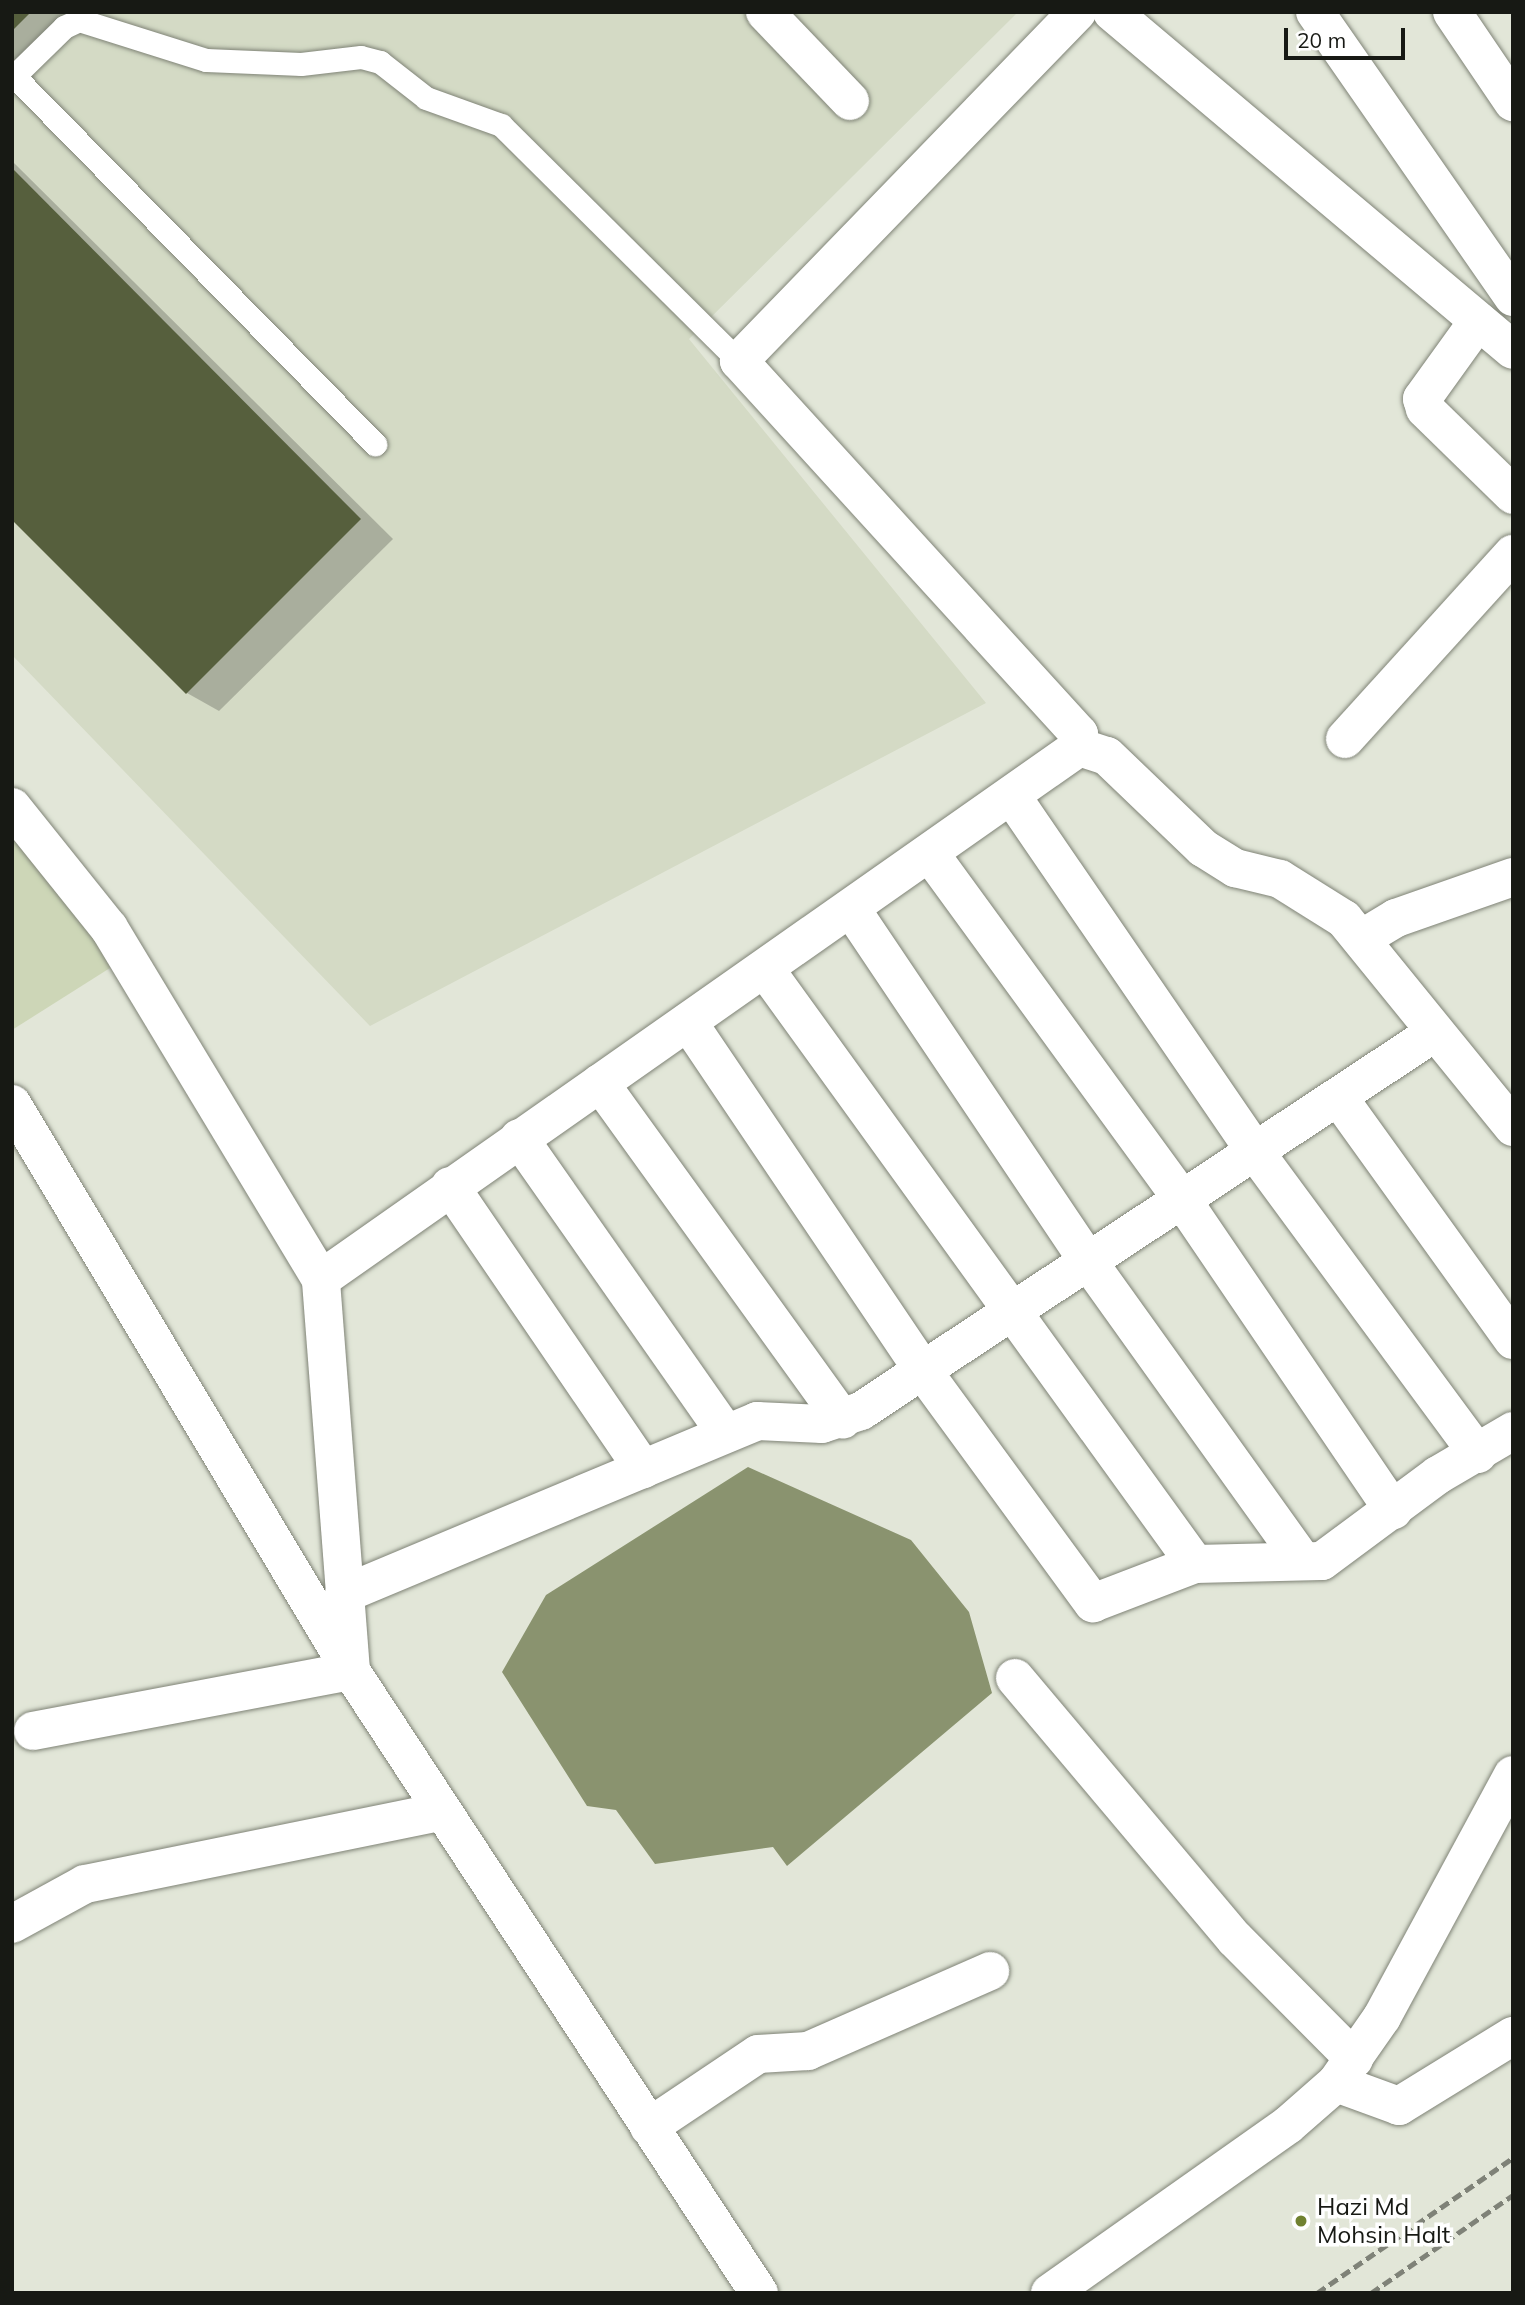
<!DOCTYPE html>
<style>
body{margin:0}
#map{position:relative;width:1525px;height:2305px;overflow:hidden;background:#e2e6d8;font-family:Mulish,sans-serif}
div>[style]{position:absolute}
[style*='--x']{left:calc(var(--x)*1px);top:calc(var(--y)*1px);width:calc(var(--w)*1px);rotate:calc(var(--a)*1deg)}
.built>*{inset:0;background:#d4dac5}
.green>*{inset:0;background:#cdd6b7}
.water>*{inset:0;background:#8a936f}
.shadow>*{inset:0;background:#0003}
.building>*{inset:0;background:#565f3d}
.roads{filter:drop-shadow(0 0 2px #7f8376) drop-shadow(0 0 2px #7f8376)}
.lane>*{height:23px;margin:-11.5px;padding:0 11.5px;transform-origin:11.5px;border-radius:11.5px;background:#fff}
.street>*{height:38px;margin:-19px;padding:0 19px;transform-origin:19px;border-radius:19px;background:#fff}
.secondary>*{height:38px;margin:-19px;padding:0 19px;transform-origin:19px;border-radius:19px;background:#fff}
.rail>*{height:5px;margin-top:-2.5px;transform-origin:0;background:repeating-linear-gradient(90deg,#7f8278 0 10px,transparent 0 15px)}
.dots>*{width:19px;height:19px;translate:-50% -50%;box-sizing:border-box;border:4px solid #fff;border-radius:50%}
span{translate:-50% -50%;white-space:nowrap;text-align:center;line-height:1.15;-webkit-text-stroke:7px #fff;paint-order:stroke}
.poi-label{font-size:24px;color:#171914}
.left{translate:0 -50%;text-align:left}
.frame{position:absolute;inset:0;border:14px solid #171914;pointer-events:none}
.scale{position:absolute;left:1284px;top:28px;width:121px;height:32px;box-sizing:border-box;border:4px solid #171914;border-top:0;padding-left:9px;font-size:21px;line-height:24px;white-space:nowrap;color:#171914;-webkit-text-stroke:5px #fff;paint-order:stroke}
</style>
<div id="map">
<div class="built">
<i style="clip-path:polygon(12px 12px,1018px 12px,689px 339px,986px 703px,370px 1026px,12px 655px)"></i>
</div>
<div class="green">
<i style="clip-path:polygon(12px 819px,129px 956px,12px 1030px)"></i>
</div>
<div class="water">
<i style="clip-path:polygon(748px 1467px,911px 1540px,969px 1612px,992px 1693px,787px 1866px,773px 1847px,655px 1864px,616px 1810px,587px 1806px,502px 1672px,546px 1595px)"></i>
</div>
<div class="shadow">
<i style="clip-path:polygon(12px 12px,81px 12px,12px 81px)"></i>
<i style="clip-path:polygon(12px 161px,393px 539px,219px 711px,187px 693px,12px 517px)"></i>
</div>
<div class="building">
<i style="clip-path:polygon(12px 12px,31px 12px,12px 31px)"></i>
<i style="clip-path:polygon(12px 168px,361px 519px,186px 694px,12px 520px)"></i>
</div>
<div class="roads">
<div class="lane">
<i style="--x:14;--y:76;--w:516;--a:45.55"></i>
<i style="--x:12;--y:78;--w:73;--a:-44.4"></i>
<i style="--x:64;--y:27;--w:17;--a:-25"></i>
<i style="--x:79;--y:20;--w:133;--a:17.5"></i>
<i style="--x:206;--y:60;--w:95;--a:2.4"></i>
<i style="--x:301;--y:64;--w:60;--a:-6.7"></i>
<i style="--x:361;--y:57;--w:20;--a:15"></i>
<i style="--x:380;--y:62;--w:58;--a:38"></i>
<i style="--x:426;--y:98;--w:80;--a:19.8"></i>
<i style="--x:501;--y:125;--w:335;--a:44.8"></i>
</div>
<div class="street">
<i style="--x:765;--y:12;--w:123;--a:46.3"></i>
<i style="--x:1112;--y:12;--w:524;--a:40.13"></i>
<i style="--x:1315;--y:12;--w:347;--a:55.2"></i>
<i style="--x:1452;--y:12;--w:109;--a:55.9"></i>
<i style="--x:1478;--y:321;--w:96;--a:125.7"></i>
<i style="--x:1422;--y:399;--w:10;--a:73"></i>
<i style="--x:1425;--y:409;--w:123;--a:44.3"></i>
<i style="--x:1345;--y:739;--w:250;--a:-47.8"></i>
<i style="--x:1079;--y:747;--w:29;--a:18"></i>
<i style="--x:1107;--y:756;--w:133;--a:43.8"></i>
<i style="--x:1203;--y:848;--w:38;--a:32"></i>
<i style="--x:1235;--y:868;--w:46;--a:13.7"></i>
<i style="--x:1280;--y:879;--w:75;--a:32"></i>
<i style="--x:1344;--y:919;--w:268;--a:50.9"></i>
<i style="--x:1013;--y:798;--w:430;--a:55.6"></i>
<i style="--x:1256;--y:1153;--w:374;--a:53.6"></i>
<i style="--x:12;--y:807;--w:155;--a:51.3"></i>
<i style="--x:109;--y:928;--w:410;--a:58.9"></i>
<i style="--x:931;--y:855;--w:428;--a:53.9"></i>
<i style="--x:1183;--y:1201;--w:374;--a:55.8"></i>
<i style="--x:852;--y:910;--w:427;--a:56.1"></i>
<i style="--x:1090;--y:1264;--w:365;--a:54.4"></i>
<i style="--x:1361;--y:939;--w:41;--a:-31"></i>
<i style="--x:1396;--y:918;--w:124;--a:-19.3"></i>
<i style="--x:765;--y:969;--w:734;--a:54.14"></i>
<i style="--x:688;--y:1022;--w:421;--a:56"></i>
<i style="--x:923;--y:1371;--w:288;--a:53.8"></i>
<i style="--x:1093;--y:1603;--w:109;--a:-20.9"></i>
<i style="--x:1195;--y:1564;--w:127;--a:-1.4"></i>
<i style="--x:1322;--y:1561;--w:144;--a:-36.6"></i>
<i style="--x:1438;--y:1475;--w:87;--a:-30.4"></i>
<i style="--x:600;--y:1083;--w:415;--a:54.2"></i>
<i style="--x:1339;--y:1098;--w:298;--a:54.3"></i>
<i style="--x:519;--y:1138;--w:361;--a:55"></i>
<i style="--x:450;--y:1186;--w:343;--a:55.7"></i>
<i style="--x:344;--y:1594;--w:448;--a:-22.7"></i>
<i style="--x:757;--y:1421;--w:65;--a:2.6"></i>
<i style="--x:822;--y:1424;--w:41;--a:-18.4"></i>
<i style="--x:861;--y:1411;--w:686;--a:-33.41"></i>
<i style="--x:1015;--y:1678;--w:341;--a:49.9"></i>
<i style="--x:1235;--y:1939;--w:169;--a:45.2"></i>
<i style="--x:33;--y:1731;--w:324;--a:-10.7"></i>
<i style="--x:351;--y:1671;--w:393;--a:-94.4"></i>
<i style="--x:321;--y:1279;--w:926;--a:-35.06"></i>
<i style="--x:1079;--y:747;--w:13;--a:-90"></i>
<i style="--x:1079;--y:734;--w:505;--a:-132.35"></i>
<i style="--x:739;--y:361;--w:486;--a:-45.9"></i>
<i style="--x:12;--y:1924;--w:83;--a:-28.7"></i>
<i style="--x:85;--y:1884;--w:362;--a:-11.5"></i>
<i style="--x:1336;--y:2083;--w:67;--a:20.1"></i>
<i style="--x:1399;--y:2106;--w:134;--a:-31.6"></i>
<i style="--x:649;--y:2127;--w:131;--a:-33.8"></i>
<i style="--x:758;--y:2054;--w:50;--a:-3.4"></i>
<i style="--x:808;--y:2051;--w:199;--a:-23.7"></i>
<i style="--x:1050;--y:2293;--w:291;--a:-35.2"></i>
<i style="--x:1288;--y:2125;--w:64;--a:-41.2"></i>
<i style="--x:1336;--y:2083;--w:80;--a:-55.1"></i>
<i style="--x:1382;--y:2017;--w:275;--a:-61.6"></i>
</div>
<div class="secondary">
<i style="--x:12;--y:1104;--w:661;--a:59.13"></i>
<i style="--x:351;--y:1671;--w:744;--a:56.74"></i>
</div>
</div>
<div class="rail">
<i style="--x:1317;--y:2293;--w:238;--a:-34.6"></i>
<i style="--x:1371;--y:2293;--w:173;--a:-34.6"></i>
</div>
<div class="dots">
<i style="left:1301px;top:2221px;background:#708130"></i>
</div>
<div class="poi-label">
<span class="left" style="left:1317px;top:2221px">Hazi Md<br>Mohsin Halt</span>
</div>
<div class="frame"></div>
<div class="scale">20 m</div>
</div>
